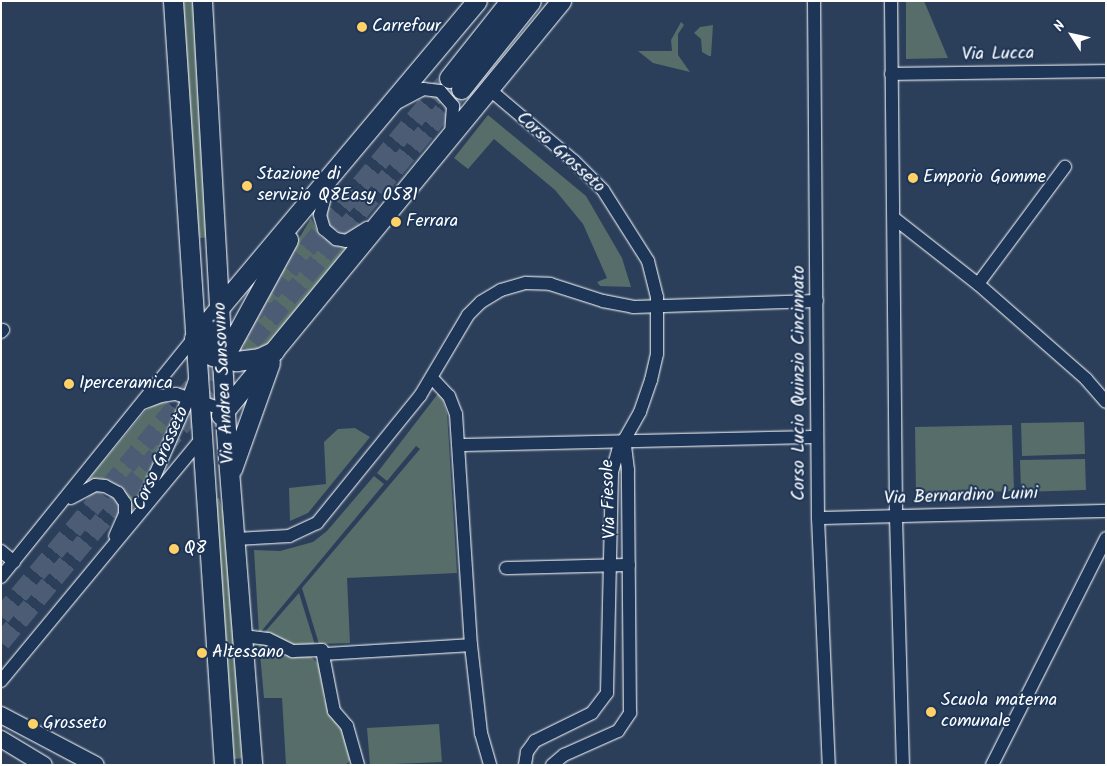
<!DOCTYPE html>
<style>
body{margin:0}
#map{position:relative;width:1107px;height:766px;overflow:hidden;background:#2b3f5b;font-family:Kalam,sans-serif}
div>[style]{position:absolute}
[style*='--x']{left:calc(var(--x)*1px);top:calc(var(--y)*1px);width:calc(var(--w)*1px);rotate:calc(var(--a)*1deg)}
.green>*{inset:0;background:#566d6a}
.secondary-tunnel>*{height:19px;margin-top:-9.5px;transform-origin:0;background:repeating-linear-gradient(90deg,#4b5c74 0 19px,transparent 0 28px)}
.roads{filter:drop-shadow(0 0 1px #fff) drop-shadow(0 0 1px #fff)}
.minor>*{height:12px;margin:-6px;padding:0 6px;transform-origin:6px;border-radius:6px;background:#1d3557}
.tertiary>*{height:16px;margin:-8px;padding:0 8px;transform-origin:8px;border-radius:8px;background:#1d3557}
.secondary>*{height:19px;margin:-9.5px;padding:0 9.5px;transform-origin:9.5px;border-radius:9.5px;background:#1d3557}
.dots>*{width:14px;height:14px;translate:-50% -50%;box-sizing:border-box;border:2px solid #1d3557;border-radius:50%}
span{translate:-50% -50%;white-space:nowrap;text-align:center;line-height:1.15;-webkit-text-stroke:4px #1d3557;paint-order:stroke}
.poi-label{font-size:18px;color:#fff}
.left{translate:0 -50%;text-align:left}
.street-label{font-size:18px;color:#fff}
.frame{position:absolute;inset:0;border:2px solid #fff;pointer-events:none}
.north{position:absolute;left:1047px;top:10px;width:50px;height:50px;-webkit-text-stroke:4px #1d3557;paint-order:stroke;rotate:305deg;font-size:14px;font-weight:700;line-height:20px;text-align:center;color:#fff}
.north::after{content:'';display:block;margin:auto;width:18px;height:22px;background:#fff;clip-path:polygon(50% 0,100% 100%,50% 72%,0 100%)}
</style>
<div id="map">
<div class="green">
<i style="clip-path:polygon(179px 1px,194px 1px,209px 237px,200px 238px,193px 205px)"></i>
<i style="clip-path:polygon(906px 1px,924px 1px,948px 58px,906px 59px)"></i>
<i style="clip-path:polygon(681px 22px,684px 25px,678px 34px,678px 55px,690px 72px,653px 63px,638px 51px,672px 51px,671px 40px)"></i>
<i style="clip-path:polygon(713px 25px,711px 56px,709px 56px,702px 52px,701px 39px,694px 33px,700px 27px)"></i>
<i style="clip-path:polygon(488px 115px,586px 196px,622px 258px,631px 287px,600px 286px,597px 282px,607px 278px,583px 224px,555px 190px,494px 139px,468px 169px,454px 158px)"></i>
<i style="clip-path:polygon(311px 218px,320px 236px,332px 245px,346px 247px,287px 326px,262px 350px,244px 351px,243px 334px)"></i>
<i style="clip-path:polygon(440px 391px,447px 413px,457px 573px,347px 578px,350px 643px,319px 644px,302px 588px,420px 449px,416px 446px,387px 481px,377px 473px)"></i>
<i style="clip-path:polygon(168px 402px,170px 425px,132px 511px,128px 497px,117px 484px,99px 478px,88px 480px,145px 411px,158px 403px)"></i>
<i style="clip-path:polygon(1084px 422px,1085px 454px,1022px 456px,1021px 423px)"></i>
<i style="clip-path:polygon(1012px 425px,1014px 491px,916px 494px,915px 427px)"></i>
<i style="clip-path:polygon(355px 428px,370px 437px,308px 513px,290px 521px,289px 488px,326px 484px,324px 442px,338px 429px)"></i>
<i style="clip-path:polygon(1085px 459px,1086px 490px,1021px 492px,1020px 460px)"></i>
<i style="clip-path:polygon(374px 476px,384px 484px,259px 634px,254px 550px,280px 551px,313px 542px,327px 531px)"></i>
<i style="clip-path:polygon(219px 498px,227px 525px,242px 758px,234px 759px,231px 713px,224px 683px,213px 500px)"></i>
<i style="clip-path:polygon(299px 593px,315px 645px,293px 648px,263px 634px)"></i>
<i style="clip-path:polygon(259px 642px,309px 655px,319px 664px,323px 670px,324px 699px,346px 737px,350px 760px,346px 765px,286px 765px,282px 698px,264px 698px)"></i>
<i style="clip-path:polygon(439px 724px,442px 762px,370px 765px,367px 728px)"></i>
</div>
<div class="secondary-tunnel">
<i style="--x:253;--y:313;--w:306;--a:-50.2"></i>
<i style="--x:1;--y:616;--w:351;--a:-50.2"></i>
<i style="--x:1;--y:642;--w:719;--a:-50.25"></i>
</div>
<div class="roads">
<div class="minor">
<i style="--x:814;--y:1;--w:517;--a:89.56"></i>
<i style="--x:818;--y:518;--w:247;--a:87.5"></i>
<i style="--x:891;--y:1;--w:516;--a:89.44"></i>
<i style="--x:896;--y:517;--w:248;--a:88.4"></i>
<i style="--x:891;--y:74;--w:215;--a:-0.8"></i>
<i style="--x:489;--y:89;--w:111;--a:40.3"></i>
<i style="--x:574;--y:161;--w:41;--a:45"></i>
<i style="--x:603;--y:190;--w:84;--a:57.6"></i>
<i style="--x:648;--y:261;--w:37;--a:76"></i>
<i style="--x:657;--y:297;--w:57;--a:90"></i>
<i style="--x:657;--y:354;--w:27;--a:103"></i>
<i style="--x:651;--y:380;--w:34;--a:109"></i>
<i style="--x:640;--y:412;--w:45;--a:119.4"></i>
<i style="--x:618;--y:451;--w:22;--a:106"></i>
<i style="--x:612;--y:472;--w:221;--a:91.3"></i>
<i style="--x:607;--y:693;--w:25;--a:127"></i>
<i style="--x:592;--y:713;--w:64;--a:153.8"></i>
<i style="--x:535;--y:741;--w:14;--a:126"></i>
<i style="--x:527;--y:752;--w:13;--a:99"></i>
<i style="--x:397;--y:103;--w:30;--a:-28"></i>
<i style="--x:423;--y:89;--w:17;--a:7"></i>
<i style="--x:440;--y:91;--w:20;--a:49"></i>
<i style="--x:453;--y:106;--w:27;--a:94"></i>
<i style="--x:329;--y:182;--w:34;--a:105"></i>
<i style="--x:320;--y:215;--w:15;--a:74"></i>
<i style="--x:324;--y:229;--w:16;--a:40"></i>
<i style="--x:336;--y:239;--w:10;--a:11"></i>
<i style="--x:346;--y:241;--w:25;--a:-32"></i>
<i style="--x:895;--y:219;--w:105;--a:38.1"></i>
<i style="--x:978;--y:284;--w:144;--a:41.3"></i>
<i style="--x:1086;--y:379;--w:30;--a:49"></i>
<i style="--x:978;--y:284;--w:146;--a:-53.4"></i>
<i style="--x:1;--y:332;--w:3;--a:-45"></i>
<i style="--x:432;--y:378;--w:25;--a:47"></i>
<i style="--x:449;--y:396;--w:19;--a:69"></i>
<i style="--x:456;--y:414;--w:231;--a:86.3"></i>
<i style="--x:471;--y:645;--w:89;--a:83.5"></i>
<i style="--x:481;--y:733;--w:33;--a:74"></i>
<i style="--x:143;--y:403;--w:19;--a:-21"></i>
<i style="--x:161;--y:396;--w:15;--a:-8"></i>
<i style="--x:176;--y:394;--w:52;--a:18.1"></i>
<i style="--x:459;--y:445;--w:358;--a:-1.3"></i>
<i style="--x:71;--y:498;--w:27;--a:-28"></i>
<i style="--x:95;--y:485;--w:10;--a:6"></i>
<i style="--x:105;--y:486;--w:15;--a:28"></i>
<i style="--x:118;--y:493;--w:12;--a:55"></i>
<i style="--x:125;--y:503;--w:11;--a:90"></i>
<i style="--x:125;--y:514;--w:24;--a:114"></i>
<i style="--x:142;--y:505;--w:118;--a:-66.5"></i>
<i style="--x:189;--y:397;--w:82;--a:-70.7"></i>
<i style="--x:818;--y:518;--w:288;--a:-1.4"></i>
<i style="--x:236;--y:539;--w:53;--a:-3.2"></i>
<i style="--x:289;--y:536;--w:31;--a:-25"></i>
<i style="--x:317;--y:523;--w:164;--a:-51"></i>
<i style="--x:420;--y:396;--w:94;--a:-59.3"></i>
<i style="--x:468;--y:315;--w:18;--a:-45"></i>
<i style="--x:481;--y:302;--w:23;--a:-31"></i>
<i style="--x:501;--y:290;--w:26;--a:-16"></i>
<i style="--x:526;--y:283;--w:24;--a:2"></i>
<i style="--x:550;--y:284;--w:56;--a:17.8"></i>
<i style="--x:603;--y:301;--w:31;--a:11"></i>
<i style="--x:633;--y:307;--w:184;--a:-1.9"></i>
<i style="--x:1;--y:551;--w:17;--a:40"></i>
<i style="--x:506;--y:568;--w:123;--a:-1.4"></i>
<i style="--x:1;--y:577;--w:307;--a:-51.1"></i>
<i style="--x:243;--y:636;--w:25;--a:7"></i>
<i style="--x:268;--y:639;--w:28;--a:26"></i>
<i style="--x:293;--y:651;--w:29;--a:-2"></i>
<i style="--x:322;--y:650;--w:62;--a:78.9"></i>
<i style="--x:334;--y:711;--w:20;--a:49"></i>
<i style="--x:347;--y:726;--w:41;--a:74.2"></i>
<i style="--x:324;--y:654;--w:147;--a:-3.5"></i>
<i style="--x:1;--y:681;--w:314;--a:-50.4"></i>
<i style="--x:552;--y:765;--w:16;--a:-40"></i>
<i style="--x:564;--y:755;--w:59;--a:-24"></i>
<i style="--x:618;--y:731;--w:22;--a:-56"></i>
<i style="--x:630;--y:713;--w:243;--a:-90.5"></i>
<i style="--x:628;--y:470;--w:31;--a:-97"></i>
<i style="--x:992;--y:765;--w:254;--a:-63.3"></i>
</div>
<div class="tertiary">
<i style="--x:1;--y:715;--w:107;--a:27.8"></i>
<i style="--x:1;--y:739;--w:50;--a:31.2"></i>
</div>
<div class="secondary">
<i style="--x:173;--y:1;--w:766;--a:86.18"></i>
<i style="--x:202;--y:1;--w:432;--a:86.8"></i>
<i style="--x:226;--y:432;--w:334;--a:85.5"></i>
<i style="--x:449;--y:78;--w:98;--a:-51.6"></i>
<i style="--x:461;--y:89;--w:112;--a:-51.5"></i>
<i style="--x:194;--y:338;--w:440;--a:-50"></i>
<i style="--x:212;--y:356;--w:25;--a:12"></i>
<i style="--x:236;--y:361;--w:23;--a:-7"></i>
<i style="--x:259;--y:358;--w:17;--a:-25"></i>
<i style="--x:223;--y:359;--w:136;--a:-61.4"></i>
<i style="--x:221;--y:415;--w:536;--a:-50.61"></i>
<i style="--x:232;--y:469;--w:113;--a:-70.3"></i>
</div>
</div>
<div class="dots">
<i style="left:362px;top:27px;background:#ffd166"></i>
<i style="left:913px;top:178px;background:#ffd166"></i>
<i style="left:247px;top:186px;background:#ffd166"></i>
<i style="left:396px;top:222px;background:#ffd166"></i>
<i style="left:69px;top:384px;background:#ffd166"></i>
<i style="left:174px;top:549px;background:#ffd166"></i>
<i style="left:202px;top:653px;background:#ffd166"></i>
<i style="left:931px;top:712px;background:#ffd166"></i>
<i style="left:33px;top:724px;background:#ffd166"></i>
</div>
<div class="poi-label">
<span class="left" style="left:372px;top:27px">Carrefour</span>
<span class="left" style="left:257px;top:186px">Stazione di<br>servizio Q8Easy 0581</span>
<span class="left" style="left:923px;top:178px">Emporio Gomme</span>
<span class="left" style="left:406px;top:222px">Ferrara</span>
<span class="left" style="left:79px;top:384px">Iperceramica</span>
<span class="left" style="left:184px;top:549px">Q8</span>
<span class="left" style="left:212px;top:653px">Altessano</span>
<span class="left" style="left:941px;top:712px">Scuola materna<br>comunale</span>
<span class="left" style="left:43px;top:724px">Grosseto</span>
</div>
<div class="street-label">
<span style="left:998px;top:55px;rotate:-1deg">Via Lucca</span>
<span style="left:560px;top:153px;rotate:42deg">Corso Grosseto</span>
<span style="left:225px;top:383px;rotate:-93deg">Via Andrea Sansovino</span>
<span style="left:800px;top:383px;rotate:-90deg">Corso Lucio Quinzio Cincinnato</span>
<span style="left:162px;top:459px;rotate:-66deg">Corso Grosseto</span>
<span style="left:961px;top:497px;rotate:-2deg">Via Bernardino Luini</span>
<span style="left:610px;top:499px;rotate:-92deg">Via Fiesole</span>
</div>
<div class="frame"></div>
<div class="north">N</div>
</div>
